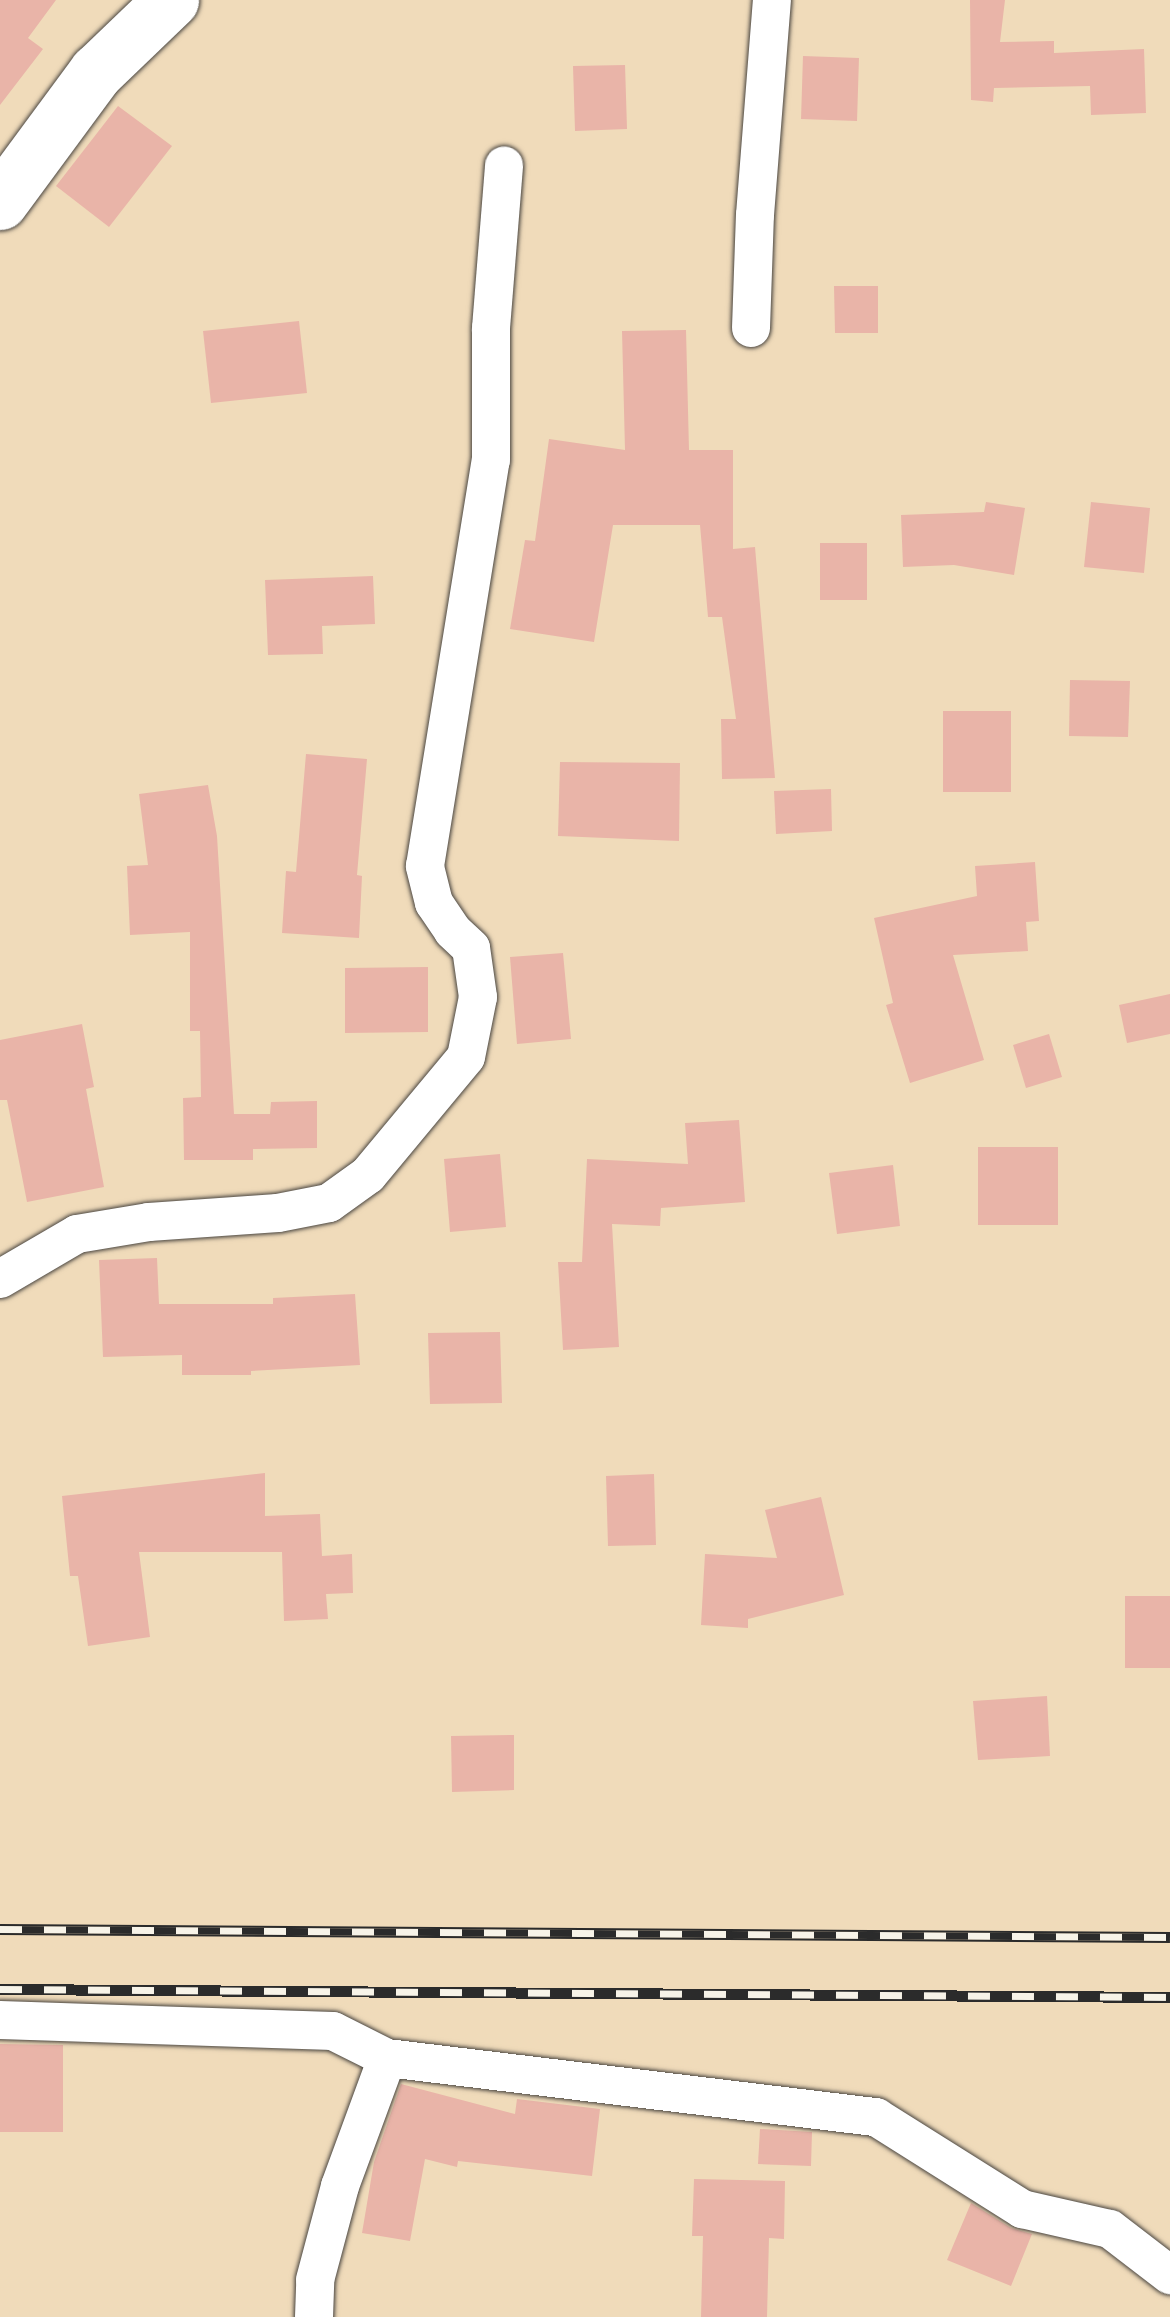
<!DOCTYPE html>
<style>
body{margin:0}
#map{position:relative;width:1170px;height:2317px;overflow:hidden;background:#f0dbba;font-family:Pangolin,sans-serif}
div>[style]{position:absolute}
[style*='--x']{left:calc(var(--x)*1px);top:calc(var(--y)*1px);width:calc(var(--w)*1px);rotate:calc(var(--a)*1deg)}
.building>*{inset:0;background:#e9b4a8}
.roads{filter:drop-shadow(0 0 2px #494540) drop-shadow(0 0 2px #494540)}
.street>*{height:38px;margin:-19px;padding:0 19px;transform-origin:19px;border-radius:19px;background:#fff}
.secondary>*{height:55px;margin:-27.5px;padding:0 27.5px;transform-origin:27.5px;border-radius:27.5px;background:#fff}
.rail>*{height:11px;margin-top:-5.5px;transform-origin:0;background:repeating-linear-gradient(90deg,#f7f3e8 0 22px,#2b2b2b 0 44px);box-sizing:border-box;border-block:2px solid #2b2b2b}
span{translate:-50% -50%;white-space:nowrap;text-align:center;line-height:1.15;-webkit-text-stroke:9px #f7f3e8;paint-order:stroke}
</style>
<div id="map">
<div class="building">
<i style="clip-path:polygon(0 0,56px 0,28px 38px,43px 49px,0 105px)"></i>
<i style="clip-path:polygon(970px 0,1005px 0,1000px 42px,1054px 41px,1054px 53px,1144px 49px,1146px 113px,1091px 115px,1090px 86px,994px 88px,993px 102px,971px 100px)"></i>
<i style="clip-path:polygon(803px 56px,859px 58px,857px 121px,801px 119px)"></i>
<i style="clip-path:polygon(625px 65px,627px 129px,575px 131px,573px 66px)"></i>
<i style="clip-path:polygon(118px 106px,172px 146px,109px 227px,56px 186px)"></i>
<i style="clip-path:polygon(834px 286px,878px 286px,878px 333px,835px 333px)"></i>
<i style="clip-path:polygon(299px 321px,307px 393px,211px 403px,203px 331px)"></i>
<i style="clip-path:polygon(686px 330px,689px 450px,733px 450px,733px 549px,755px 547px,775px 778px,722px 779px,721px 719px,736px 719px,722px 617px,708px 617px,700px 525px,613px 525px,594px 642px,510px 629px,525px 540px,535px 541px,549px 439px,625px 450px,622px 331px)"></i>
<i style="clip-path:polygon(986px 502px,1025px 508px,1014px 575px,954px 565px,903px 567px,901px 515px,984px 512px)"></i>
<i style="clip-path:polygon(1091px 502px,1150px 508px,1144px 573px,1084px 567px)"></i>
<i style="clip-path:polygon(820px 543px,867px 543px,867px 600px,820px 600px)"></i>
<i style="clip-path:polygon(373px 576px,375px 624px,322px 626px,323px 654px,268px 655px,265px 580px)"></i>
<i style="clip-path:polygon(1070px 680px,1130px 681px,1128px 737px,1069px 736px)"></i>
<i style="clip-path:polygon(943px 711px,1011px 711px,1011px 792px,943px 792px)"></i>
<i style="clip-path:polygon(306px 754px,367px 759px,357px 875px,362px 876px,359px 938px,282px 933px,286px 871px,296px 872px)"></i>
<i style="clip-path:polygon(560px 762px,680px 763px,679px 841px,558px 836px)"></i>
<i style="clip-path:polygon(208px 785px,217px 836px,234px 1114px,270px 1114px,271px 1102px,317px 1101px,317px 1148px,253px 1149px,253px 1160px,184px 1160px,183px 1098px,201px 1097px,200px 1031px,190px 1031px,190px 932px,130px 935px,127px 866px,148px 865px,139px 794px)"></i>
<i style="clip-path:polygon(831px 789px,832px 831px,776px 834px,774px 791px)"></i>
<i style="clip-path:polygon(1035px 862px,1039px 921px,1026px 922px,1028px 951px,953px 955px,984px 1060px,910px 1083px,886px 1005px,893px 1003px,874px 918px,977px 896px,975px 866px)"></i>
<i style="clip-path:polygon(563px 953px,571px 1039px,517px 1044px,510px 957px)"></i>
<i style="clip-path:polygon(428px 967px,428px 1032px,345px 1033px,345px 968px)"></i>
<i style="clip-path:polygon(1170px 994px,1170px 1034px,1127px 1043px,1119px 1005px)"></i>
<i style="clip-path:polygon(82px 1024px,94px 1087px,86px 1089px,104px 1187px,27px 1202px,7px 1100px,0 1100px,0 1040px)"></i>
<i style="clip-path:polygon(1049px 1034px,1062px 1077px,1026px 1088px,1013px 1045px)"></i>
<i style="clip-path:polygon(739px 1120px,745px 1202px,661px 1208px,660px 1226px,612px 1224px,619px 1347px,563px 1350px,558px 1262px,582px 1262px,587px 1159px,688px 1164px,685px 1123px)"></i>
<i style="clip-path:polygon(978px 1147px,1058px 1147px,1058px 1225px,978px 1225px)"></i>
<i style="clip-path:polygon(500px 1154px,506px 1227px,450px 1232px,444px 1159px)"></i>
<i style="clip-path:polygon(893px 1165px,900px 1226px,837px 1234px,829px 1173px)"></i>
<i style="clip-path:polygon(157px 1258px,159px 1304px,273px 1304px,273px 1298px,355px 1294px,360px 1365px,251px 1371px,251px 1375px,182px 1375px,182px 1355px,103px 1357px,99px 1260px)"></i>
<i style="clip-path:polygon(500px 1332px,502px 1403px,430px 1404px,428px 1333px)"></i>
<i style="clip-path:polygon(265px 1473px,265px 1516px,320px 1514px,322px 1556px,352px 1554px,353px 1593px,326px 1594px,328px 1619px,284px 1621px,282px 1552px,139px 1552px,150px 1637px,88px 1646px,78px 1576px,70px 1576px,62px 1496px)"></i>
<i style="clip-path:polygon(654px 1474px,656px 1545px,608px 1546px,606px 1476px)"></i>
<i style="clip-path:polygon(821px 1497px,844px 1595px,748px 1619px,748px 1628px,701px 1625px,705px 1554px,777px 1558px,765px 1510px)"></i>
<i style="clip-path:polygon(1125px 1596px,1170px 1596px,1170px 1668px,1125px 1668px)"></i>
<i style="clip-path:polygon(1047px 1696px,1050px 1756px,978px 1760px,973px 1701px)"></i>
<i style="clip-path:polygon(514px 1735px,514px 1790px,452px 1792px,451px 1736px)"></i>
<i style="clip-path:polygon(0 2044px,63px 2045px,63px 2132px,0 2132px)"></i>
<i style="clip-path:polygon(401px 2084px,515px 2114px,517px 2099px,600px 2109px,592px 2176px,458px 2161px,457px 2167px,425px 2159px,410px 2241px,362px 2233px,374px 2162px)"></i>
<i style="clip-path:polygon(760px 2129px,812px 2132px,811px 2166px,758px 2164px)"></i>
<i style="clip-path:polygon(694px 2179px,785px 2181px,784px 2239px,769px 2238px,767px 2317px,701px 2317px,703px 2236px,692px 2236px)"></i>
<i style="clip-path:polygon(971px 2203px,1011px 2228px,1032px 2234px,1011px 2286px,947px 2260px)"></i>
</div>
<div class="roads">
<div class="street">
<i style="--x:751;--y:328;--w:113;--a:-88"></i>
<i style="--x:755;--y:215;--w:216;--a:-85.5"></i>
<i style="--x:0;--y:1279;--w:89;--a:-30.3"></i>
<i style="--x:77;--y:1234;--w:73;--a:-9.5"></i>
<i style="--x:149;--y:1222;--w:129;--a:-4"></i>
<i style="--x:278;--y:1213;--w:52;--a:-11.1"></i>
<i style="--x:329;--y:1203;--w:48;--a:-35.7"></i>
<i style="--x:368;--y:1175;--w:153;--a:-50.3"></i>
<i style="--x:466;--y:1057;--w:61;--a:-78.7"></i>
<i style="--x:478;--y:997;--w:49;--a:-98.1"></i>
<i style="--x:471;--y:948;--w:25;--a:-137"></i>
<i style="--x:453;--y:931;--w:34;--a:-124"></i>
<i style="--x:434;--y:903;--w:38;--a:-104"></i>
<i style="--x:425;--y:866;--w:411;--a:-80.8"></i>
<i style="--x:491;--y:460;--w:132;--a:-90"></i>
<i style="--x:491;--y:328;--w:163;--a:-85.4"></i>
<i style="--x:0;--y:2020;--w:333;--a:1.9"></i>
<i style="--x:333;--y:2031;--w:60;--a:26.6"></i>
<i style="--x:314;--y:2317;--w:37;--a:-88"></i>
<i style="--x:315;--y:2280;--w:97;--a:-75.1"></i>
<i style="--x:340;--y:2186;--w:136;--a:-69.8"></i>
<i style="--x:387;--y:2058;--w:493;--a:6.9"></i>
<i style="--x:876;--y:2117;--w:173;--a:32.2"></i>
<i style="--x:1022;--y:2209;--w:90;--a:12.8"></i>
<i style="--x:1110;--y:2229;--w:76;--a:37.5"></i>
</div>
<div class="secondary">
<i style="--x:0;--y:202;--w:162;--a:-53.6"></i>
<i style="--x:96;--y:72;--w:104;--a:-43.8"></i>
</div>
</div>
<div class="rail">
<i style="--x:0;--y:1929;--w:1170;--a:0.39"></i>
<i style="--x:0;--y:1989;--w:1170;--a:0.39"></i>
</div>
</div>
